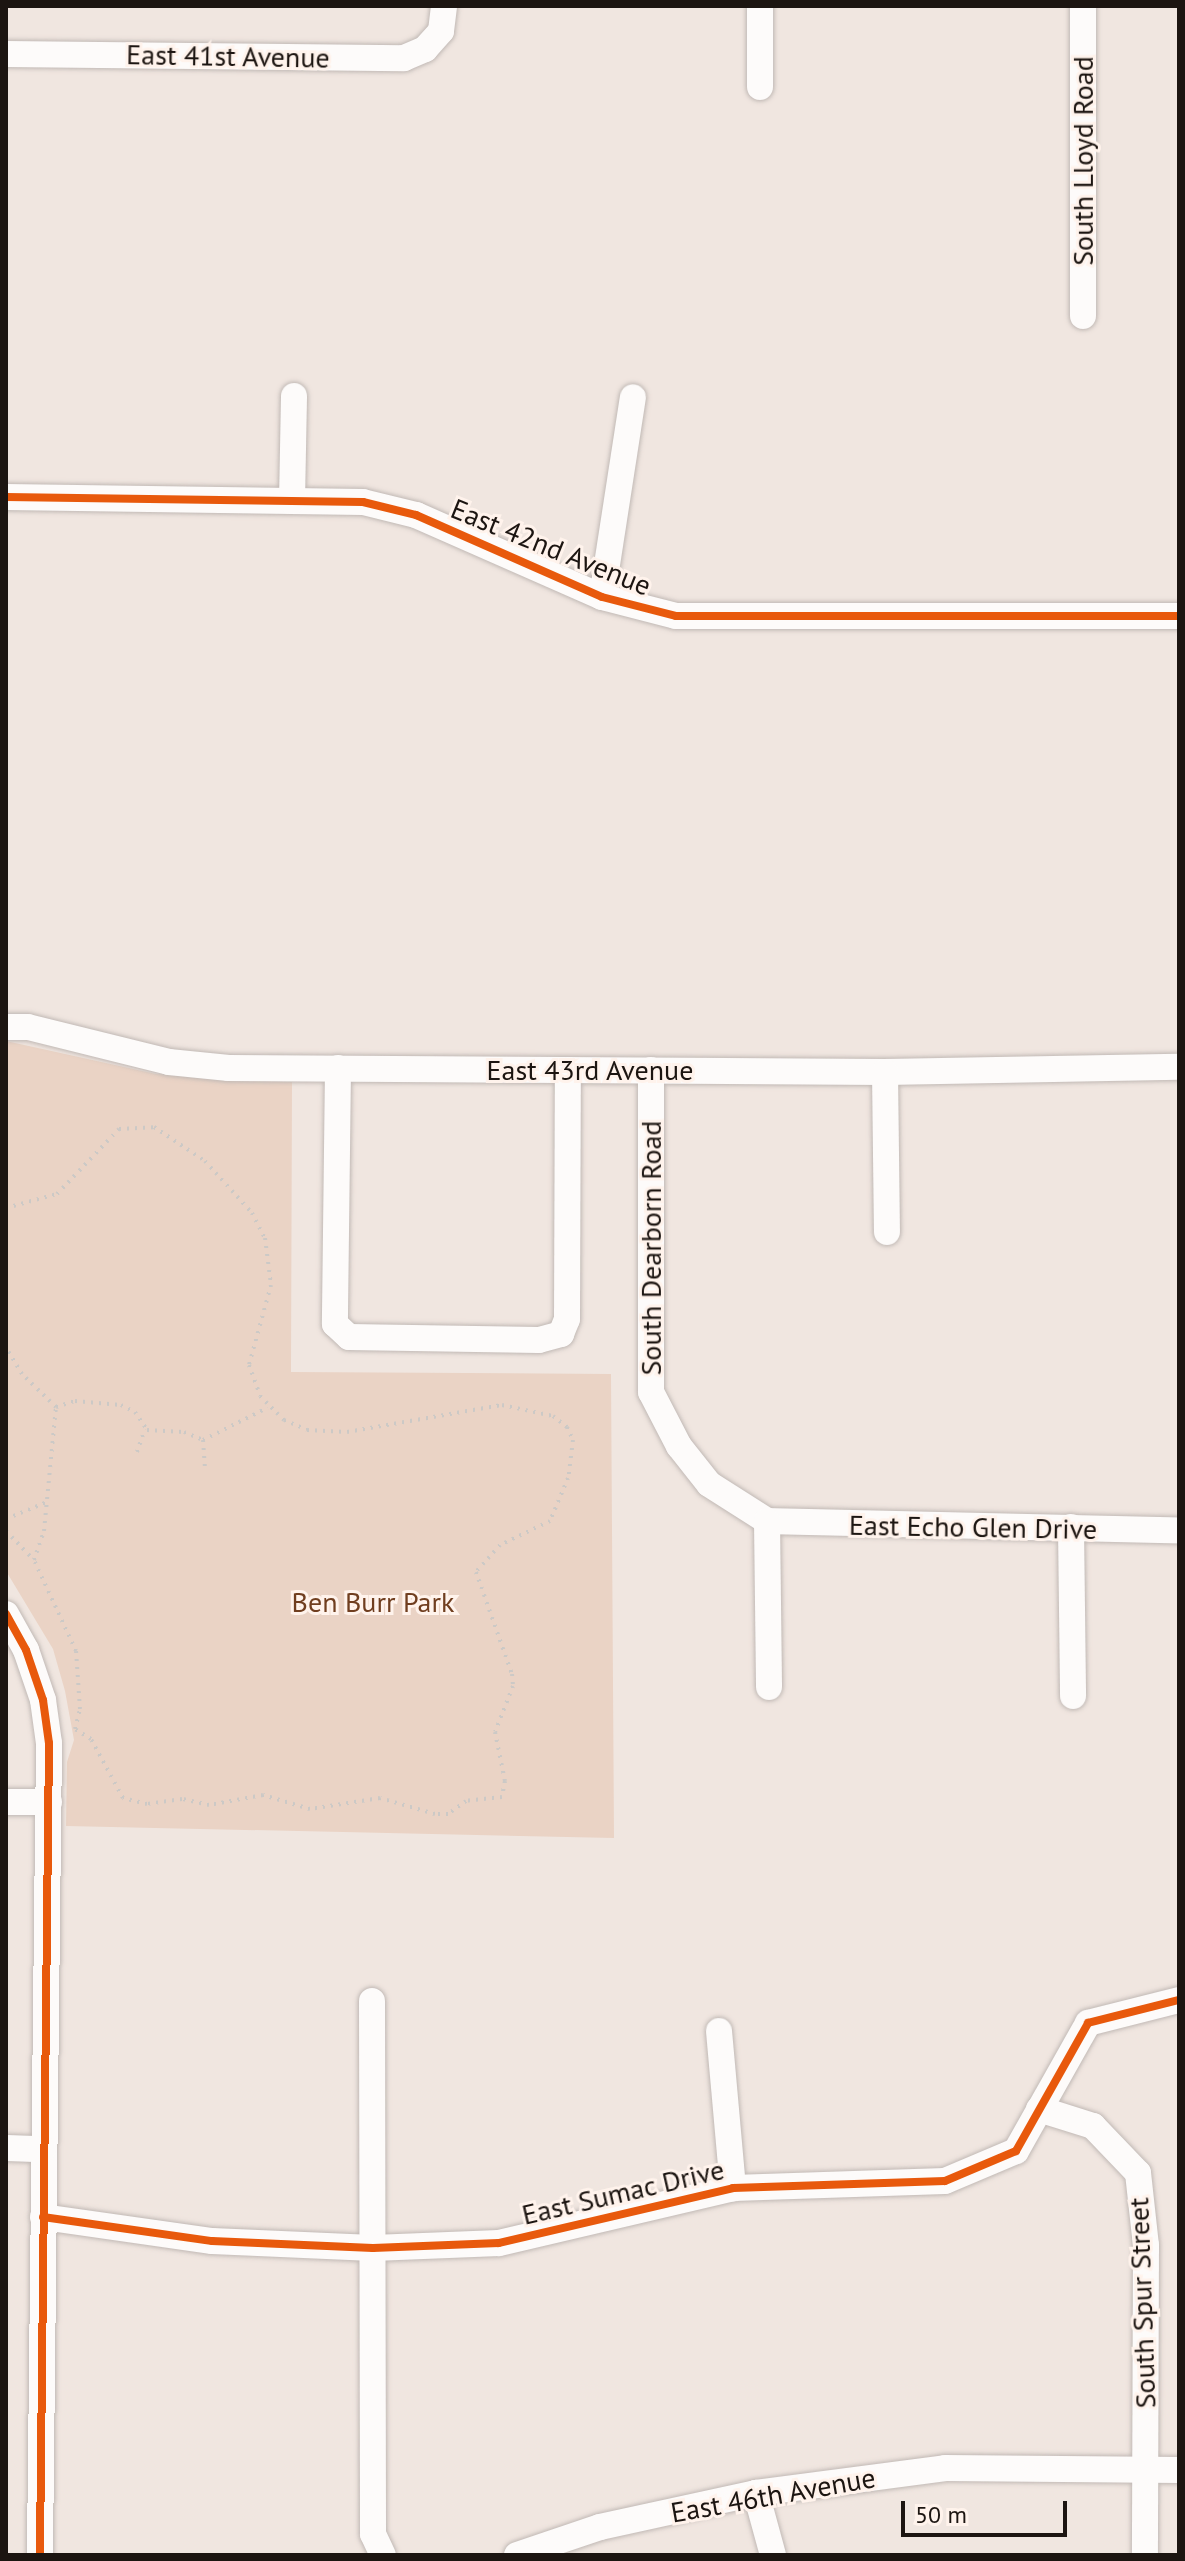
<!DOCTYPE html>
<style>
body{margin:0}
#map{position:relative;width:1185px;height:2561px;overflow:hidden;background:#f0e6e0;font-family:"PT Sans",sans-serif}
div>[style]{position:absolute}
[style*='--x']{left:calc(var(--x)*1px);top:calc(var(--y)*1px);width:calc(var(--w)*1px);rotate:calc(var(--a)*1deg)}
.green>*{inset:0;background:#ead3c5}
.path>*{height:4px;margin-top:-2px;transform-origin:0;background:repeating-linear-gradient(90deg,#ccc9c6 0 2px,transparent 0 8px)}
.roads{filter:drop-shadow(0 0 2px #c1b9b5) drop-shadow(0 0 2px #c1b9b5)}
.minor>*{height:26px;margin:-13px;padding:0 13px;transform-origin:13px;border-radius:13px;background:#fdfbfa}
.cycleway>*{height:8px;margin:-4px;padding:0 4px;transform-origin:4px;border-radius:4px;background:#e8590c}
span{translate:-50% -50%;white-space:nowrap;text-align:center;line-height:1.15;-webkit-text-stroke:6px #fff3ec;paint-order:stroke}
.street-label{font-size:28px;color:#1c1511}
.park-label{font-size:28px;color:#703e1f}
.frame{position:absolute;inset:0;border:8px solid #1c1511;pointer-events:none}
.scale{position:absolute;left:901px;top:2501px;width:166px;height:36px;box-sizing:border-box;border:4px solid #1c1511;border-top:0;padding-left:10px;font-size:24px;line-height:28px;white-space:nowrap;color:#1c1511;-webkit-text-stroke:6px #fff3ec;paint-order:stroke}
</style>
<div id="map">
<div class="green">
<i style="clip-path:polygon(6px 1041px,156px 1074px,292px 1082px,291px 1372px,611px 1374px,614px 1838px,66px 1826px,67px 1762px,74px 1740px,65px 1691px,53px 1649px,6px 1571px)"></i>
</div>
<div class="path">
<i style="--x:6;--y:1208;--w:53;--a:-15.4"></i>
<i style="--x:57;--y:1194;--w:90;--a:-46.4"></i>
<i style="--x:119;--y:1129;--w:35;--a:-3"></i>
<i style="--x:154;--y:1127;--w:61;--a:33.7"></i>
<i style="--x:205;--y:1161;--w:70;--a:47.9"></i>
<i style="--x:252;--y:1213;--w:28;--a:63"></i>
<i style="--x:265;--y:1238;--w:47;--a:82.7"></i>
<i style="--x:271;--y:1285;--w:83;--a:105.4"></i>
<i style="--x:249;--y:1365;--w:33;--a:70"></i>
<i style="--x:260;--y:1396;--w:34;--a:45"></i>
<i style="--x:284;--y:1420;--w:25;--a:23"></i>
<i style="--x:307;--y:1430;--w:40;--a:2.9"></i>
<i style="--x:347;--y:1432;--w:157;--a:-9.9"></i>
<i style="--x:502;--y:1405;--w:52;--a:12.2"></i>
<i style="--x:553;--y:1416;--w:18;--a:38"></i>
<i style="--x:567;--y:1427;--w:14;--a:65"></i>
<i style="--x:573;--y:1440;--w:38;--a:97"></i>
<i style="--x:568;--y:1478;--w:47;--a:112.7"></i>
<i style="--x:550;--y:1521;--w:55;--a:154.4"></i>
<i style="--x:500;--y:1545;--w:36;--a:132"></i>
<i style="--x:476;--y:1572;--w:108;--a:70.6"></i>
<i style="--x:512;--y:1674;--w:12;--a:85"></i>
<i style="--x:513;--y:1686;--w:49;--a:111.4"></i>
<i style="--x:495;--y:1732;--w:50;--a:78.5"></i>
<i style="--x:505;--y:1781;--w:16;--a:101"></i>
<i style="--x:502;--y:1797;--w:36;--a:174"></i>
<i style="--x:466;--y:1801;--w:22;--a:144"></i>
<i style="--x:448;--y:1814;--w:13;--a:180"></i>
<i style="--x:435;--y:1814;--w:57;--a:-163.8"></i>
<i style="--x:380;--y:1798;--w:71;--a:171.1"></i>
<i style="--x:310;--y:1809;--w:49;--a:-163.4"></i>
<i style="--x:263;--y:1795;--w:55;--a:169.5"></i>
<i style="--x:209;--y:1805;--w:28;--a:-167"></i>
<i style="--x:182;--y:1799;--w:35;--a:172"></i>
<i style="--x:147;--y:1804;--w:25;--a:-166"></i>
<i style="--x:123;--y:1798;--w:67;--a:-118.5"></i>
<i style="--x:91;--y:1739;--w:19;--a:-148"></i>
<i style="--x:75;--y:1729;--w:21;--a:-76"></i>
<i style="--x:80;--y:1709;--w:58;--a:-93.9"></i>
<i style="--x:76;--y:1651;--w:100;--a:-114.8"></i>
<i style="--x:34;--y:1560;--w:31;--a:-71"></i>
<i style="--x:44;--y:1531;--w:125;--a:-84.5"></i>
<i style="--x:56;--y:1407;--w:47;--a:-135.9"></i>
<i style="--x:22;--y:1374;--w:31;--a:-121"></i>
<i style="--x:56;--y:1407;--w:20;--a:-18"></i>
<i style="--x:75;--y:1401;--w:46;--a:5"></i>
<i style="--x:121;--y:1405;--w:16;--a:27"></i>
<i style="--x:135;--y:1412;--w:22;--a:56"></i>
<i style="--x:147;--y:1430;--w:37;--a:3"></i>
<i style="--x:184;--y:1432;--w:21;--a:23"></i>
<i style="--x:203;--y:1440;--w:72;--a:-26.6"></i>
<i style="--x:203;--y:1440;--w:28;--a:86"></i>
<i style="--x:137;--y:1452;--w:24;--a:-71"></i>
<i style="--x:6;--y:1519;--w:44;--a:-22.5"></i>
<i style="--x:6;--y:1531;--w:40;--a:46"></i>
</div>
<div class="roads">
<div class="minor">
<i style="--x:760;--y:6;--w:81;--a:90"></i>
<i style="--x:1083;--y:6;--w:310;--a:90"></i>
<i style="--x:6;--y:54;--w:398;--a:0.6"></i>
<i style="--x:404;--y:58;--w:23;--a:-23"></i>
<i style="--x:425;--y:49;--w:24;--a:-48"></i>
<i style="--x:441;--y:31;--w:25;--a:-83"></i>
<i style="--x:6;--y:497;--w:357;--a:0.8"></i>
<i style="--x:363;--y:502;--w:55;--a:13.8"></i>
<i style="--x:416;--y:515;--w:203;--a:23.8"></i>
<i style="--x:602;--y:597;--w:76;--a:14.4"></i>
<i style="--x:676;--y:616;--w:503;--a:0"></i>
<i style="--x:292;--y:501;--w:105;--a:-88.9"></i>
<i style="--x:602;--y:597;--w:202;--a:-81.2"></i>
<i style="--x:6;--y:1027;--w:22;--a:0"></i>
<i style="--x:28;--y:1027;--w:145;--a:13.9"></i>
<i style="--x:169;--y:1062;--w:60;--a:5.7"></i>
<i style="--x:229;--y:1068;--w:656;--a:0.35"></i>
<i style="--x:885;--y:1072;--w:294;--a:-1"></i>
<i style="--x:338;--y:1068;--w:256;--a:90.7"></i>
<i style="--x:335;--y:1324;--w:19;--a:43"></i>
<i style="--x:349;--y:1337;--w:190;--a:0.9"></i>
<i style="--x:539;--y:1340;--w:23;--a:-15"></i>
<i style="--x:561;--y:1334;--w:16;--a:-68"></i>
<i style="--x:567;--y:1319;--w:249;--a:-89.8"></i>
<i style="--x:651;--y:1070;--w:322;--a:90"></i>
<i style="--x:651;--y:1392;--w:61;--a:62.6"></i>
<i style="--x:679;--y:1446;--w:48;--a:51.7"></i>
<i style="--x:709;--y:1484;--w:69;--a:32.5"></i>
<i style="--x:767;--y:1521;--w:412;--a:1.3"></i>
<i style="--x:885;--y:1072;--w:160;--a:89.3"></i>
<i style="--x:767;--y:1521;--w:166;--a:89.3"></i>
<i style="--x:1071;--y:1527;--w:169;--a:89.3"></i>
<i style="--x:6;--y:1614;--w:41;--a:60.9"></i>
<i style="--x:26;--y:1650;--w:53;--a:71.2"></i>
<i style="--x:43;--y:1700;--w:43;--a:82.1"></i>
<i style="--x:49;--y:1743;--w:812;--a:90.64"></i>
<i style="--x:6;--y:1802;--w:43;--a:0"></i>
<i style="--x:372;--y:2001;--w:533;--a:89.89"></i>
<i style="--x:373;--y:2534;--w:23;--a:65"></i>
<i style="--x:719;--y:2031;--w:158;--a:84.9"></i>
<i style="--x:1039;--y:2109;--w:57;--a:17.5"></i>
<i style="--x:1093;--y:2126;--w:65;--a:46.2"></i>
<i style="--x:1138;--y:2173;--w:72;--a:83.7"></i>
<i style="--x:1146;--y:2245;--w:310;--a:90.2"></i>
<i style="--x:6;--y:2148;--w:37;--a:2"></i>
<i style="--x:43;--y:2217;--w:171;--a:8.1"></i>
<i style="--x:212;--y:2241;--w:161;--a:2.5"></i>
<i style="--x:373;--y:2248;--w:126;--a:-2.3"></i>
<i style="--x:499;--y:2243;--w:240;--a:-13.2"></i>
<i style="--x:733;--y:2188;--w:212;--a:-1.9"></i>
<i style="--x:945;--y:2181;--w:77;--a:-22.9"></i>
<i style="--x:1016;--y:2151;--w:147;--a:-60.6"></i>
<i style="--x:1088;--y:2023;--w:94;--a:-14.2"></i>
<i style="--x:756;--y:2493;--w:64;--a:74.7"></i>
<i style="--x:517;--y:2555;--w:88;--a:-18.6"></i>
<i style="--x:600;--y:2527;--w:160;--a:-12.3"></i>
<i style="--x:756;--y:2493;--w:191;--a:-7.5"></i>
<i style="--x:945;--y:2468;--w:234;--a:0.5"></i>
</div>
</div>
<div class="cycleway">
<i style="--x:6;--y:497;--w:357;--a:0.8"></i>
<i style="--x:363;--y:502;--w:55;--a:13.8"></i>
<i style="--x:416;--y:515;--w:203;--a:23.8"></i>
<i style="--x:602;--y:597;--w:76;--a:14.4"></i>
<i style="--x:676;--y:616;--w:503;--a:0"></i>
<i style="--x:6;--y:1614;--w:41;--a:60.9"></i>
<i style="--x:26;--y:1650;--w:53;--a:71.2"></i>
<i style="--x:43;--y:1700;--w:43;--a:82.1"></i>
<i style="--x:49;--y:1743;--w:812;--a:90.64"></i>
<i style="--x:43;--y:2217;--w:171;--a:8.1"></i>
<i style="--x:212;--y:2241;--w:161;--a:2.5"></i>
<i style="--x:373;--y:2248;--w:126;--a:-2.3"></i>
<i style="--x:499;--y:2243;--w:240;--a:-13.2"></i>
<i style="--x:733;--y:2188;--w:212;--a:-1.9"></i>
<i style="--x:945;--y:2181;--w:77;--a:-22.9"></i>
<i style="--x:1016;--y:2151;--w:147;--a:-60.6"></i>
<i style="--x:1088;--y:2023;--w:94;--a:-14.2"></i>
</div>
<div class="street-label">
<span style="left:228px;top:56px;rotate:1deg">East 41st Avenue</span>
<span style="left:1083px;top:161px;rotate:-90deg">South Lloyd Road</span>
<span style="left:551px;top:547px;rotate:22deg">East 42nd Avenue</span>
<span style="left:590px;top:1070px">East 43rd Avenue</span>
<span style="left:651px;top:1248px;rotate:-90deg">South Dearborn Road</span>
<span style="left:973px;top:1527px;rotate:1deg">East Echo Glen Drive</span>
<span style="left:623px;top:2192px;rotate:-13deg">East Sumac Drive</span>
<span style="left:1142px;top:2303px;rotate:-92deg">South Spur Street</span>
<span style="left:773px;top:2495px;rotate:-10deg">East 46th Avenue</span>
</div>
<div class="park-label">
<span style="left:373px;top:1602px">Ben Burr Park</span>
</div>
<div class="frame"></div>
<div class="scale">50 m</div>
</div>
